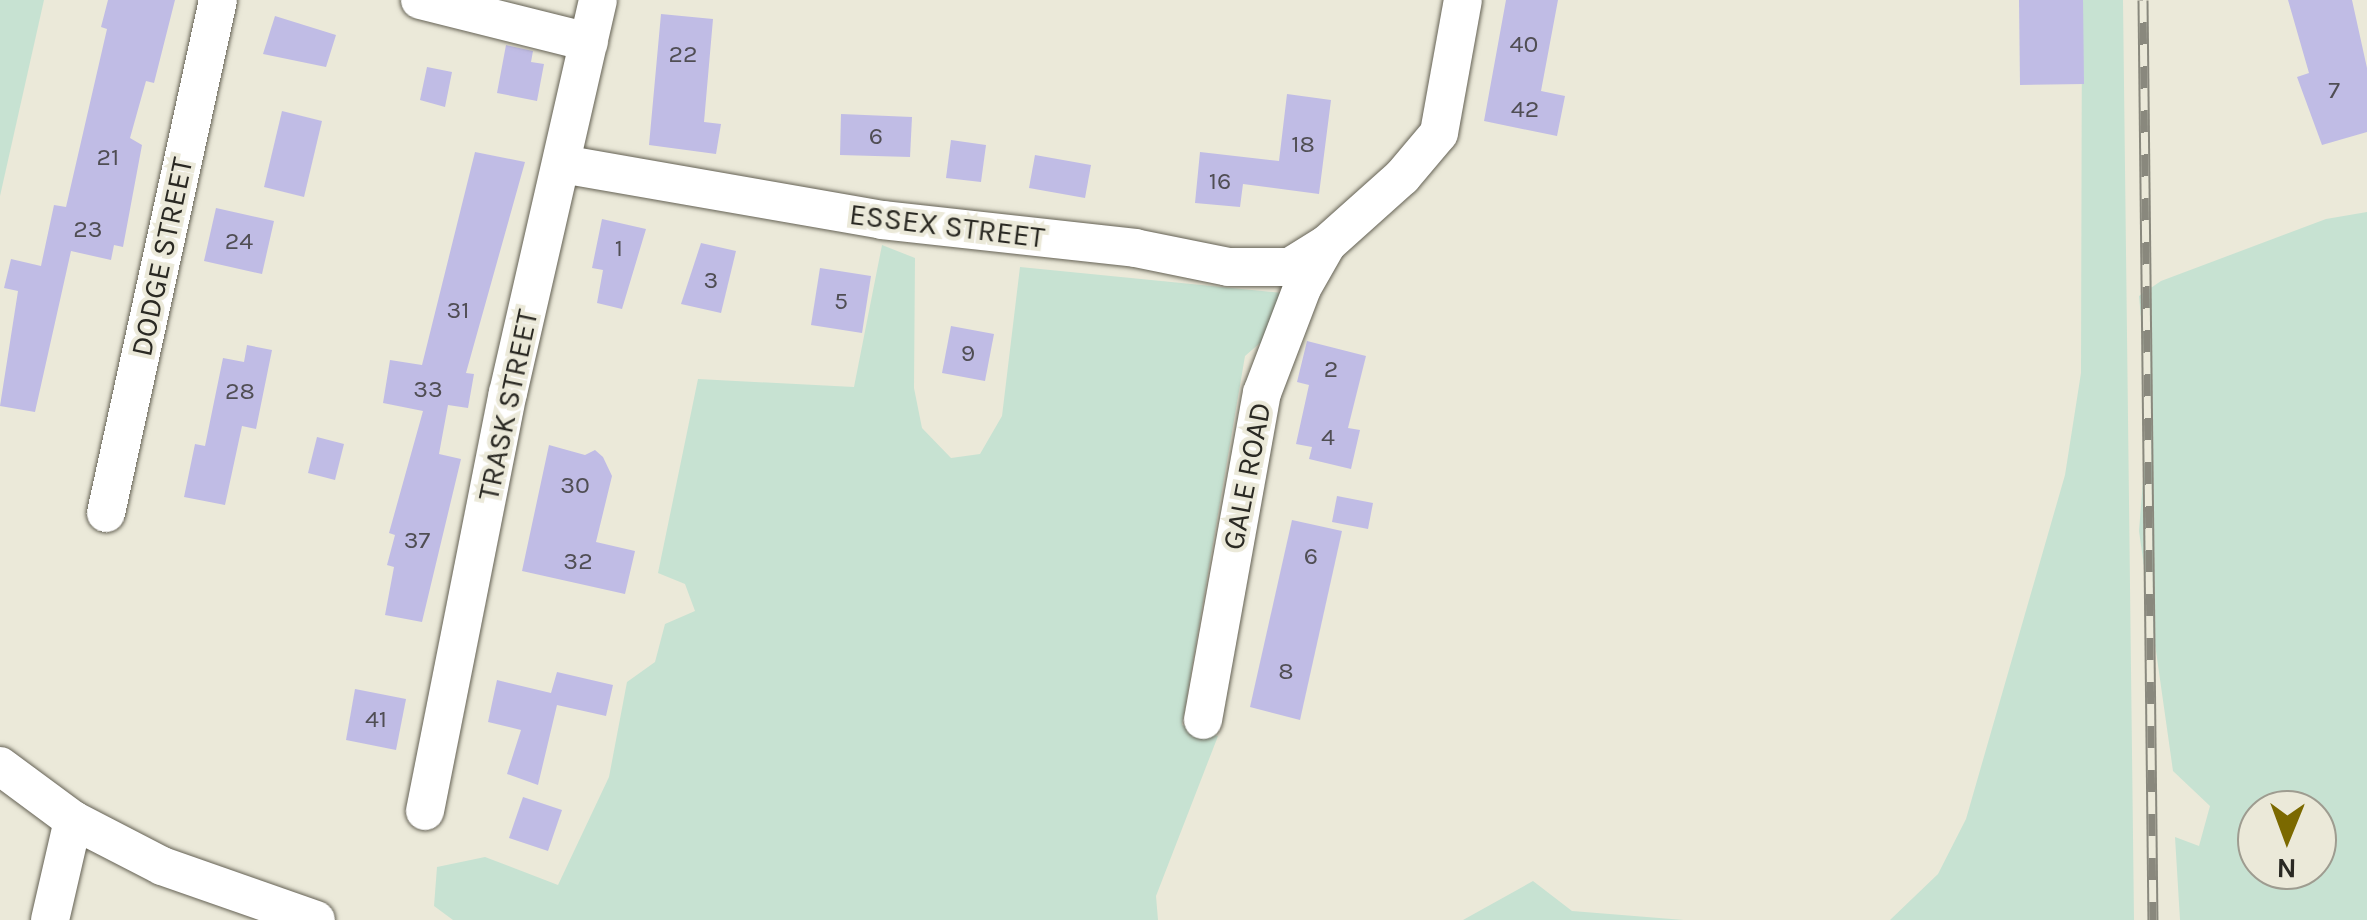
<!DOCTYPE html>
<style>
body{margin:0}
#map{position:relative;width:2367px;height:920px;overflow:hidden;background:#ebe9d9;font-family:Karla,sans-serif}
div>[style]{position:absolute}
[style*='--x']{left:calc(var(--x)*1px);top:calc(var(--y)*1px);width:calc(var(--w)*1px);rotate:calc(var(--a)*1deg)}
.green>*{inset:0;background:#c7e2d2}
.building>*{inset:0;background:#c0bce5}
.roads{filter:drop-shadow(0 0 2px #646154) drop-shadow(0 0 2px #646154)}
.minor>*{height:38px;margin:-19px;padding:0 19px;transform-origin:19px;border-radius:19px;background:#fff}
.rail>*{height:11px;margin-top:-5.5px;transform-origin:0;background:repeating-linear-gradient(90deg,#ebe9d9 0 22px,#89887d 0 44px);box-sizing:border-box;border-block:2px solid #89887d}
span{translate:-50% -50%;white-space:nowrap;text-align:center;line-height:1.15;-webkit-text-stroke:8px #ebe9d9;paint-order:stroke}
.number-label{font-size:25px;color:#504e54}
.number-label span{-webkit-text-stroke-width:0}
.street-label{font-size:30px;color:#2a2923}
.north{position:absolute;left:2237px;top:790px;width:100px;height:100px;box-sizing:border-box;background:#ebe9d9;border:2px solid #9e9c90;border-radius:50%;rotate:181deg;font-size:28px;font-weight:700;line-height:40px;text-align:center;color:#2a2923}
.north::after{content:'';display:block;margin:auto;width:35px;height:45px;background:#7b6900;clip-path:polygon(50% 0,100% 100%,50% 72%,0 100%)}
</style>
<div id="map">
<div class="green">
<i style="clip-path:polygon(0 0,44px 0,0 196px)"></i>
<i style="clip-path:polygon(2082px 0,2123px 0,2134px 920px,1890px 920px,1938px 874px,1966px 819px,2065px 475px,2081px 373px)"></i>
<i style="clip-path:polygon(evenodd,2367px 212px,2367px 920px,2180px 920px,2175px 837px,2199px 846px,2210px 806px,2173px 771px,2139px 531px,2149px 406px,2139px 296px,2161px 281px,2326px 219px,2367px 212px,2257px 810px,2317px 810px,2317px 870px,2257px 870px,2257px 810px)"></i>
<i style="clip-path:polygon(882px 245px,915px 258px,914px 388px,922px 428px,951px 458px,980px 454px,1002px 416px,1020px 267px,1282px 293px,1275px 330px,1245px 356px,1182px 725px,1218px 736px,1156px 896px,1158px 920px,453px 920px,434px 906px,437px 867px,485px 857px,558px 885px,609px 777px,627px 682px,655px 662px,665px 624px,695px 611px,685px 584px,658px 573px,698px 379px,854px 387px)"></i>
<i style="clip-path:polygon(1533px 881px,1572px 911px,1684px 920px,1463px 920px)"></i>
</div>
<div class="building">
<i style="clip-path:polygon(108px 0,175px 0,154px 83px,146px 81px,130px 138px,142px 145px,123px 247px,114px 245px,111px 260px,71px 251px,35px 412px,0 406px,18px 291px,4px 288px,11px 259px,41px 266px,54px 205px,66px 207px,107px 29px,101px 27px)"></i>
<i style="clip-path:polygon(1506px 0,1558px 0,1541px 91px,1565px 96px,1557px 136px,1484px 121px)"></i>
<i style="clip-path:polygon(2019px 0,2083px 0,2084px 84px,2020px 85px)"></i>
<i style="clip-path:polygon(2288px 0,2352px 0,2367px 68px,2367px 132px,2322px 145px,2297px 77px,2309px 73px)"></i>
<i style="clip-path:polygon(661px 14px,713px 19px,704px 122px,721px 124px,716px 154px,649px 145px)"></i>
<i style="clip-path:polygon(275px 16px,336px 35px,326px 67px,263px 54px)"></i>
<i style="clip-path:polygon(506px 45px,533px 51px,531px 62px,544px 64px,537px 101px,497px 93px)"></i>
<i style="clip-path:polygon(427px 67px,452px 72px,445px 107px,420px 100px)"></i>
<i style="clip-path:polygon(1287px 94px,1331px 100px,1319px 194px,1243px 184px,1240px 207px,1195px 203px,1200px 152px,1279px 161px)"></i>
<i style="clip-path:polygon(282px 111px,322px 121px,304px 197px,264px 187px)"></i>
<i style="clip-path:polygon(841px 114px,912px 117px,910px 157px,840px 155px)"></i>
<i style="clip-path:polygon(951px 140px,986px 145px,981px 182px,946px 178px)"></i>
<i style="clip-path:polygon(475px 152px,525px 162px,466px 373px,474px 374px,468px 408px,448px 405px,439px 454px,461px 459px,422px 622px,385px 615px,394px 567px,387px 565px,395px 535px,389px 533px,423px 411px,383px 403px,390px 360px,422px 365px)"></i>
<i style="clip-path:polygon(1035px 155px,1091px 165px,1085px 198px,1029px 188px)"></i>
<i style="clip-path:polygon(216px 208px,274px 221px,262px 274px,204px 261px)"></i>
<i style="clip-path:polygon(602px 219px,646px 229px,622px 309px,597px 303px,603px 270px,592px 268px)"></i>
<i style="clip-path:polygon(701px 243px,736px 251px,721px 313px,681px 304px)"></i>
<i style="clip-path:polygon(820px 268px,871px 276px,862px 333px,811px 325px)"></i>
<i style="clip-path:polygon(951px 326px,994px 334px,985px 381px,942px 373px)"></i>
<i style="clip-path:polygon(1307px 341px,1366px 356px,1348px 428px,1360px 430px,1351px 469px,1309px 459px,1312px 447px,1296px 444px,1309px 385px,1297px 382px)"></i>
<i style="clip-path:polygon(247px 345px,272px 350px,256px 429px,242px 426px,225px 505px,184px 497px,195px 444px,205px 446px,223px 358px,244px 362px)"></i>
<i style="clip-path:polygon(317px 437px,344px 444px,335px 480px,308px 473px)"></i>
<i style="clip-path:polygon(549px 445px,585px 455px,595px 450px,603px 457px,612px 476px,596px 542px,635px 551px,625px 594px,522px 571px)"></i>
<i style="clip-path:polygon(1337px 496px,1373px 503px,1368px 529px,1332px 522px)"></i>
<i style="clip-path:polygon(1292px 520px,1342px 531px,1300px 720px,1250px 707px)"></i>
<i style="clip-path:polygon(557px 672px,613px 685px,606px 716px,557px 705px,538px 785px,507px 774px,521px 730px,488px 722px,497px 680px,551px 693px)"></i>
<i style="clip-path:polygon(355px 689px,406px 699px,396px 750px,346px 740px)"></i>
<i style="clip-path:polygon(523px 797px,562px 810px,548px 851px,509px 838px)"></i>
</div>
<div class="roads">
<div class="minor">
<i style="--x:420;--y:0;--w:174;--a:14"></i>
<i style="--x:562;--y:164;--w:325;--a:9.9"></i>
<i style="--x:882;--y:220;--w:255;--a:6.3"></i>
<i style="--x:1135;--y:248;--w:95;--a:11.5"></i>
<i style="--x:1228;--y:267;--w:62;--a:0"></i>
<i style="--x:1290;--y:267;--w:44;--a:-31.9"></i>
<i style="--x:1327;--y:244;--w:101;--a:-41.8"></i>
<i style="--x:1402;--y:177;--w:57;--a:-49.9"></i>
<i style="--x:1439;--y:133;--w:135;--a:-79.8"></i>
<i style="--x:106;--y:513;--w:525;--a:-77.68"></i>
<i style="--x:1203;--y:720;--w:332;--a:-79.8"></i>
<i style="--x:1262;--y:393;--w:112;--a:-69.1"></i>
<i style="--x:1302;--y:288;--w:48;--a:-60.3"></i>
<i style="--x:0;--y:766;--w:91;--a:36.5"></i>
<i style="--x:73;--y:820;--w:100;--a:27.3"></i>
<i style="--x:162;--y:866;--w:163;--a:19.3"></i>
<i style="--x:425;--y:811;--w:426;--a:-78.8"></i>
<i style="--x:508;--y:393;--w:403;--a:-77.1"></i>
<i style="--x:50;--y:920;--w:103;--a:-77"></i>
</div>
</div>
<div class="rail">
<i style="--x:2143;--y:0;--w:920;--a:89.38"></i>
</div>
<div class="number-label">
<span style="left:1524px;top:44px">40</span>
<span style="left:683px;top:54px">22</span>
<span style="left:2334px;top:90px">7</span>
<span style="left:1525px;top:109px">42</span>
<span style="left:876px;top:136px">6</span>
<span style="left:1303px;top:144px">18</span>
<span style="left:108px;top:157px">21</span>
<span style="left:1220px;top:181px">16</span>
<span style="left:88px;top:229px">23</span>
<span style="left:239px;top:241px">24</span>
<span style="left:619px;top:248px">1</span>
<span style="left:711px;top:280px">3</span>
<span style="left:841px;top:301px">5</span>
<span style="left:458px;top:310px">31</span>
<span style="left:968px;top:353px">9</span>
<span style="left:1331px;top:369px">2</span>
<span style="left:428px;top:389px">33</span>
<span style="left:240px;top:391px">28</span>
<span style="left:1328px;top:437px">4</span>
<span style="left:575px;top:485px">30</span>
<span style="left:417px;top:540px">37</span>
<span style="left:1311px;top:556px">6</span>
<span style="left:578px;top:561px">32</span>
<span style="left:1286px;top:671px">8</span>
<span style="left:376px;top:719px">41</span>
</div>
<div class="street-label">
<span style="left:947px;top:226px;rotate:7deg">ESSEX STREET</span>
<span style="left:162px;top:257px;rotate:-78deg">DODGE STREET</span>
<span style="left:508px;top:405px;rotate:-78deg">TRASK STREET</span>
<span style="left:1247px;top:476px;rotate:-79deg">GALE ROAD</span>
</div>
<div class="north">N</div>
</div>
